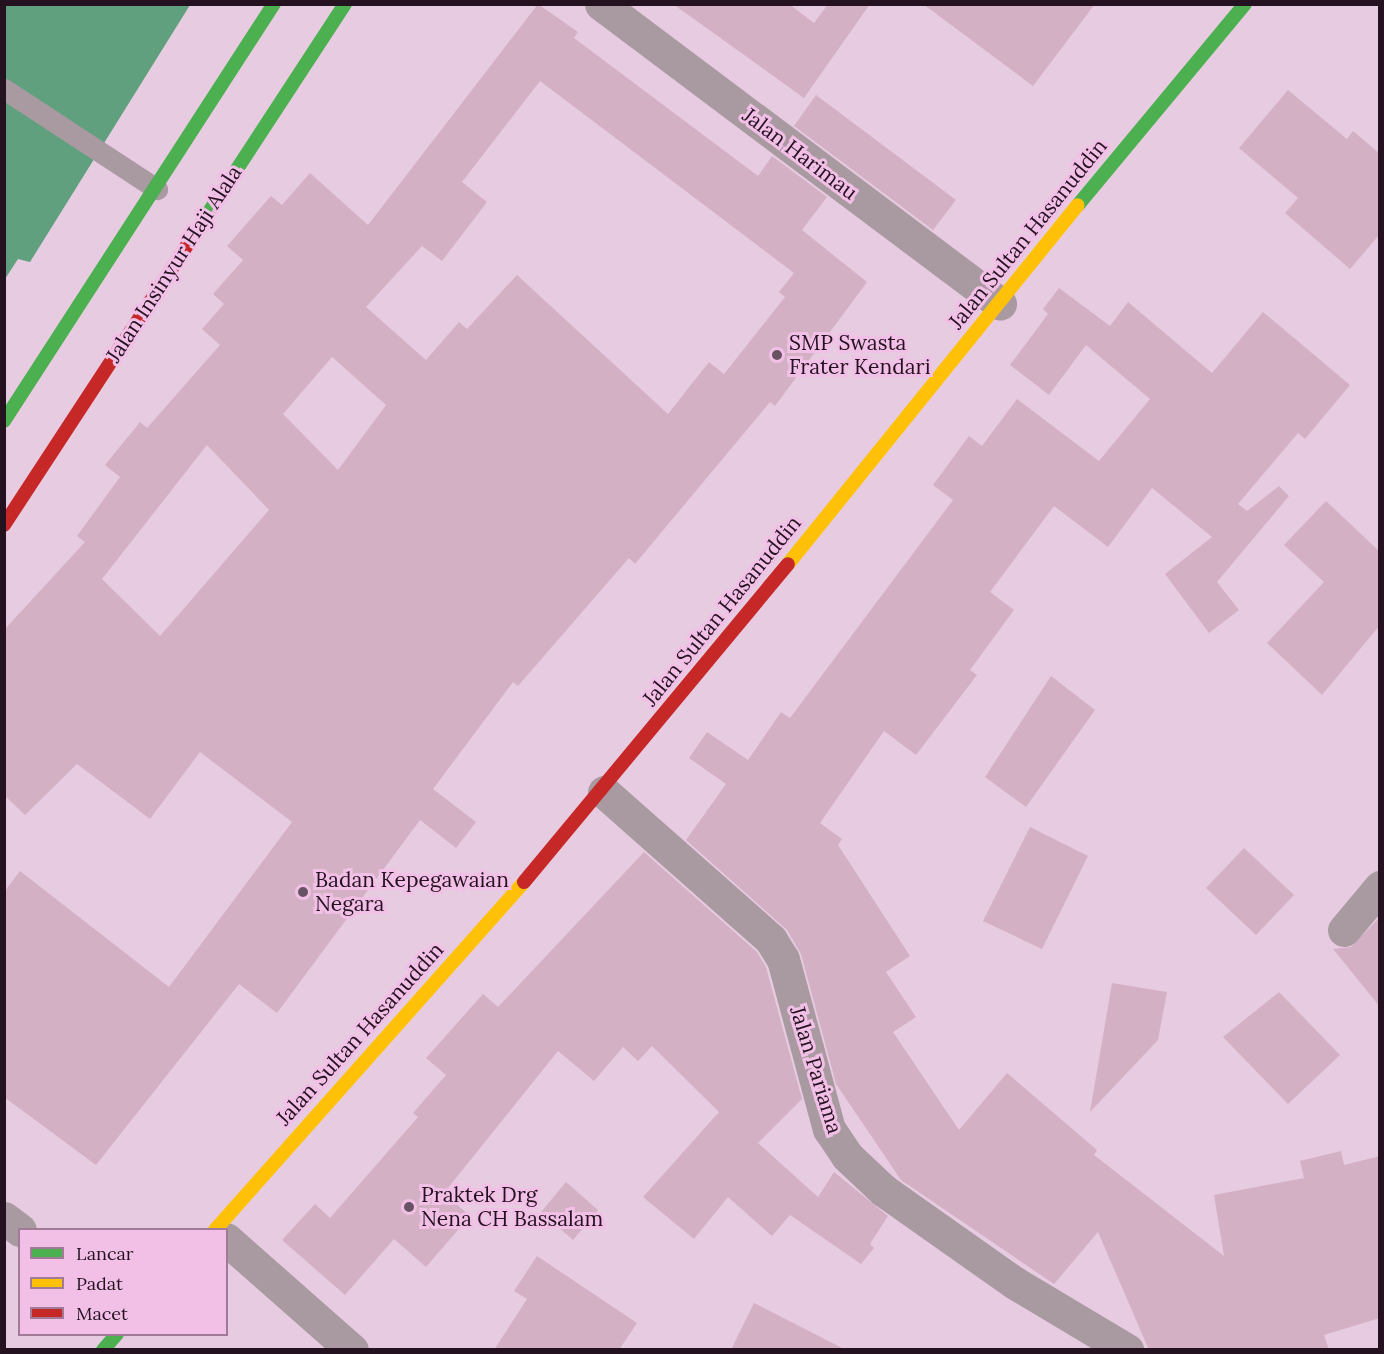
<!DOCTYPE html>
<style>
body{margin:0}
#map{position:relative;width:1384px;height:1354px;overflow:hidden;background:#e7cbe1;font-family:Lora,serif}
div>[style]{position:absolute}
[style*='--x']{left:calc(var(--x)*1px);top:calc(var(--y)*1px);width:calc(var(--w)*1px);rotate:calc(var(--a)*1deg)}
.water>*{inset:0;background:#61a07e}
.building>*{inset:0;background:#d4b0c4}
.lane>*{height:21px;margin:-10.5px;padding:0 10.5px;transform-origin:10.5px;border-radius:10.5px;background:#a999a0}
.street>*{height:33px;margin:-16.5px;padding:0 16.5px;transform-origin:16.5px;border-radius:16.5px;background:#a999a0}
.fast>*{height:14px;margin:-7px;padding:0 7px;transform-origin:7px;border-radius:7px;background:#4caf50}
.slow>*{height:14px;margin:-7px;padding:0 7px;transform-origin:7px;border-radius:7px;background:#ffc107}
.jam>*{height:14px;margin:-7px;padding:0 7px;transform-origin:7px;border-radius:7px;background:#c62828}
.dots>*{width:16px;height:16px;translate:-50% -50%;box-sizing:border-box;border:3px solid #f2c0e7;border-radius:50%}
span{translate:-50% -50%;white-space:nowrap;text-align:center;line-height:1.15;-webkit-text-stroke:6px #f2c0e7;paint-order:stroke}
.street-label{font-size:21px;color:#241220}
.poi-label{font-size:21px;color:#241220}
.left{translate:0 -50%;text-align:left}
.frame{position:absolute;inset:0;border:6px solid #241220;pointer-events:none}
.legend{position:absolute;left:18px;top:1228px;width:210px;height:108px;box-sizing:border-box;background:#f2c0e7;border:2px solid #a07a97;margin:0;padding:8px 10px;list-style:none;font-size:18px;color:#241220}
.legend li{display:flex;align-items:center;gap:12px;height:30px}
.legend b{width:30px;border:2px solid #a07a97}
</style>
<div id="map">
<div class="water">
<i style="clip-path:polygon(5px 5px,190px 5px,30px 262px,18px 259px,5px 279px)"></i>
</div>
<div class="building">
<i style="clip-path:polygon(evenodd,538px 4px,578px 32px,574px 38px,758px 176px,772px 156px,827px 197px,802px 230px,867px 282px,775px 406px,770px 402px,635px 564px,629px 558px,518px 686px,513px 682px,433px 789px,476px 822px,456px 848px,420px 820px,277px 1013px,239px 984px,96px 1165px,4px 1097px,4px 892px,20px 871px,169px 987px,292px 822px,200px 752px,150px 819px,77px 764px,25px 815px,4px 795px,4px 630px,85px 542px,77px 536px,120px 477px,105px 465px,140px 422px,147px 428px,220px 345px,202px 329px,224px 304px,213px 294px,243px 260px,227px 246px,271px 196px,282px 205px,310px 173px,368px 225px,538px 4px,540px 81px,794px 273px,779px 292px,785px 297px,724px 374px,709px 362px,668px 414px,517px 275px,467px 329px,459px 322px,426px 360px,366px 307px,422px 246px,442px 261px,487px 202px,462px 182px,540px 81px,538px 4px,332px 357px,386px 405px,338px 470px,283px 414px,332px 357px,538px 4px,207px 445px,269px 510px,160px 636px,102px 579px,207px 445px)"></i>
<i style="clip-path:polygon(673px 4px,789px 4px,814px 23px,828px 4px,870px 4px,804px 98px)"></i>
<i style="clip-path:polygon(923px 4px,1095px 4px,1033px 86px)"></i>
<i style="clip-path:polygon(1288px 90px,1347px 139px,1353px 131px,1380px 154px,1380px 234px,1350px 269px,1285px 213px,1298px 198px,1239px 148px)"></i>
<i style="clip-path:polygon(816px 95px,956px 200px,933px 230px,794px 126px)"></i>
<i style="clip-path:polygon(1059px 288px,1110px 326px,1128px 302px,1212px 373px,1263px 312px,1350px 385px,1305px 439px,1298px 433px,1238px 504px,1247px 511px,1279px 486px,1289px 496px,1217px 582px,1239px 610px,1209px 633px,1165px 574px,1212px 537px,1152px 488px,1108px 547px,1054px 506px,990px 592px,1014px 610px,970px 670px,977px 675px,916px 755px,884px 731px,820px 823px,842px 839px,838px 845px,910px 956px,886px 972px,916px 1017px,893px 1032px,959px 1130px,1007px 1073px,1097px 1150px,1094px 1155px,1224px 1256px,1214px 1195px,1304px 1178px,1300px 1161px,1341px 1151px,1344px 1165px,1380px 1156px,1380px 1318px,1324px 1335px,1329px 1350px,1149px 1350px,1098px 1232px,1054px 1284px,901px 1180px,836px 1084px,801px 954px,787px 930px,686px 840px,726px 784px,689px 758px,707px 732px,748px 760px,781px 712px,790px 718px,953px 500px,933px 485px,969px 436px,982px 446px,1017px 399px,1099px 461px,1150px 399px,1086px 345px,1049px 395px,1010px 365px,1048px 314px,1043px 309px)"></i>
<i style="clip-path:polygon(1326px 501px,1380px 552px,1380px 625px,1322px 695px,1267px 643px,1324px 582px,1284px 545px)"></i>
<i style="clip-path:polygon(1051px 676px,1095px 710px,1026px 807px,985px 777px)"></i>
<i style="clip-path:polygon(1030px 827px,1088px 856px,1042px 949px,983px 921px)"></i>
<i style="clip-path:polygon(1244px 848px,1294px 895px,1256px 935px,1206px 888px)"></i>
<i style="clip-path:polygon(644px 852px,757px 952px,766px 967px,802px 1099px,758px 1143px,818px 1197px,834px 1172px,888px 1216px,870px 1244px,874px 1248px,861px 1264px,790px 1215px,772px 1236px,728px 1197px,694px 1239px,643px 1197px,719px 1112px,652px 1046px,638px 1061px,623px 1047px,594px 1081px,558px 1051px,444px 1193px,470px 1216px,426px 1267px,394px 1239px,345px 1295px,282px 1240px,315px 1204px,330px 1218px,418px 1117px,413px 1113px,446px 1075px,426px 1058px,483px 994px,498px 1007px)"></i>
<i style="clip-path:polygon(1380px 917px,1380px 1007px,1333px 949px,1351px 947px)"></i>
<i style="clip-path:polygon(1112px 983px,1167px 992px,1158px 1040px,1090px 1112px)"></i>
<i style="clip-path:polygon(1279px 992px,1340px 1055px,1288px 1104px,1223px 1037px)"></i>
<i style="clip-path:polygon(566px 1182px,598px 1210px,573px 1240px,541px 1212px)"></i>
<i style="clip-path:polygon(537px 1256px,637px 1323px,619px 1350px,494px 1350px,527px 1299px,514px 1291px)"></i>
<i style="clip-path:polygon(754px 1303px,846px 1350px,731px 1350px)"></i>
</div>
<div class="lane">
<i style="--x:4;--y:89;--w:183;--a:33.2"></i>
</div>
<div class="street">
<i style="--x:601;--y:4;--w:499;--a:36.9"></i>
<i style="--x:604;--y:792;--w:223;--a:41.5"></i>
<i style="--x:771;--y:940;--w:22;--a:58"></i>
<i style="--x:783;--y:959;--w:176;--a:74.9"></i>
<i style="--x:829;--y:1129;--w:32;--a:56"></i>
<i style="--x:847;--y:1156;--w:50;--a:43.4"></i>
<i style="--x:883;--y:1190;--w:161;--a:35.2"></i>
<i style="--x:1015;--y:1283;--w:131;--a:30.9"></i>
<i style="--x:1344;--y:930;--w:56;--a:-50.1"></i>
<i style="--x:4;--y:1218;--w:20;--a:37"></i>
<i style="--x:226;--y:1239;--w:168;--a:41.4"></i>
</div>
<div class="fast">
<i style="--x:1078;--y:205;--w:261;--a:-50.3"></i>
<i style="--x:201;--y:224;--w:263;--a:-56.8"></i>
<i style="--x:4;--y:421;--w:497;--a:-57.1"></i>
<i style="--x:103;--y:1350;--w:21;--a:-49"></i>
</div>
<div class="slow">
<i style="--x:788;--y:564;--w:461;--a:-51.1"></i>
<i style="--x:215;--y:1230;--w:465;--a:-48.4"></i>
</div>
<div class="jam">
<i style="--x:4;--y:525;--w:360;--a:-56.8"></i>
<i style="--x:524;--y:882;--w:413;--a:-50.3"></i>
</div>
<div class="dots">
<i style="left:777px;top:355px;background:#685364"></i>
<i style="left:303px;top:892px;background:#685364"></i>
<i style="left:409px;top:1207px;background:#685364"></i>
</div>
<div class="street-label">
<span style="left:800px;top:154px;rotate:37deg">Jalan Harimau</span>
<span style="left:1028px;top:234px;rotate:-51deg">Jalan Sultan Hasanuddin</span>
<span style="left:174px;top:264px;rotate:-57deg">Jalan Insinyur Haji Alala</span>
<span style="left:722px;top:611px;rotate:-51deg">Jalan Sultan Hasanuddin</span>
<span style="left:360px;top:1034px;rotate:-48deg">Jalan Sultan Hasanuddin</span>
<span style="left:816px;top:1070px;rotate:73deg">Jalan Pariama</span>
</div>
<div class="poi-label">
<span class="left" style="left:789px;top:355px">SMP Swasta<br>Frater Kendari</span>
<span class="left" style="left:315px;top:892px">Badan Kepegawaian<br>Negara</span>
<span class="left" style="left:421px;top:1207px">Praktek Drg<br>Nena CH Bassalam</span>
</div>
<div class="frame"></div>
<ul class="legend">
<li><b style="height:8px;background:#4caf50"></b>Lancar</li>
<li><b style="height:8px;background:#ffc107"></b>Padat</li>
<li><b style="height:8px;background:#c62828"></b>Macet</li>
</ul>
</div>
